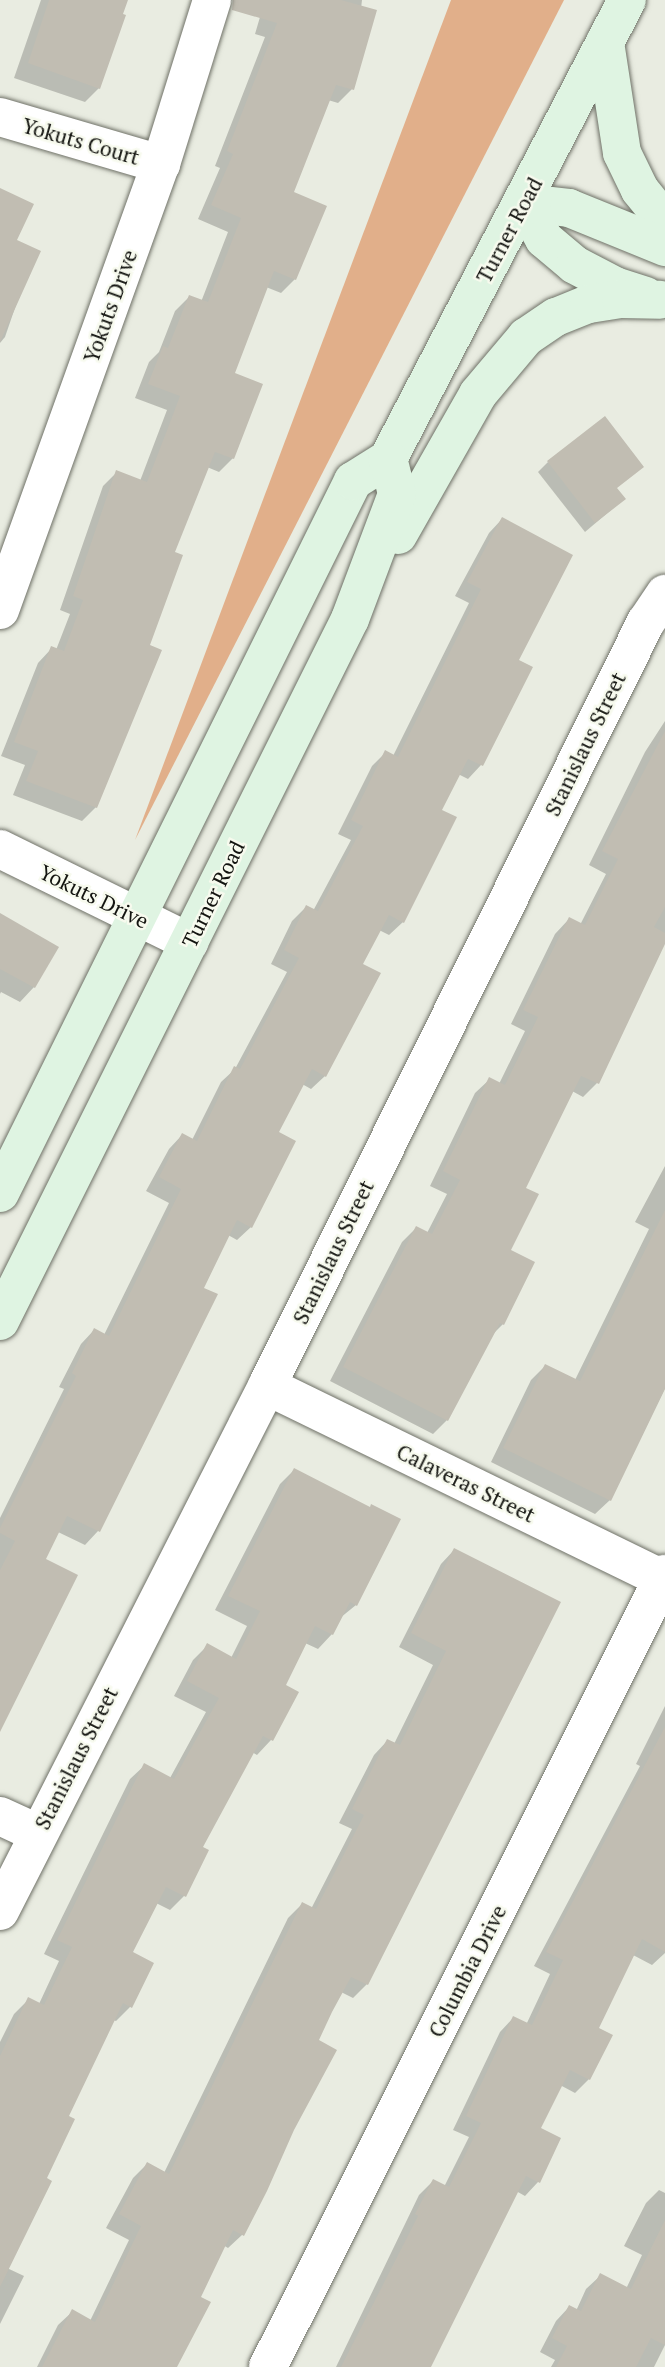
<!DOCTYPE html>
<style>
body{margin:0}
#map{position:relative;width:665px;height:2367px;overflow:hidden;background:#e9ece1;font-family:"PT Serif",serif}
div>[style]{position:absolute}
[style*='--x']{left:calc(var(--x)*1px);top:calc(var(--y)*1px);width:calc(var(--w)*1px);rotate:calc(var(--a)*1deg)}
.green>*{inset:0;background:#e1af8a}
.shadow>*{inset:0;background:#0003}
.building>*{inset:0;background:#c1bdb2}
.roads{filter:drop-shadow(0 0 2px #6f7167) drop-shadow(0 0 2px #6f7167)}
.street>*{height:38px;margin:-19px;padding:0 19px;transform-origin:19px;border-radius:19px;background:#fff}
.secondary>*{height:38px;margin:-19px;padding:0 19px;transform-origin:19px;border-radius:19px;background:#dff4e2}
span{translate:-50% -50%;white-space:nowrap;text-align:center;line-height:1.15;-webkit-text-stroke:5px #f7faee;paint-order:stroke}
.street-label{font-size:21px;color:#131410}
</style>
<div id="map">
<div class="green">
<i style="clip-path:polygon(451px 0,564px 0,135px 840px)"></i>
</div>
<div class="shadow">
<i style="clip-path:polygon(41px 0,126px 0,99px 88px,85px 102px,14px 78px)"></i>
<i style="clip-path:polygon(265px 0,362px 0,352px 89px,338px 103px,328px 100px,292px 193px,295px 279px,281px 293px,266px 287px,233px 374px,233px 458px,219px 472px,207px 467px,173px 553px,148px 646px,96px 807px,82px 821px,13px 795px,25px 765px,1px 756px,38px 663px,52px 648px,56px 650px,70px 614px,60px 610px,103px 486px,117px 472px,140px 481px,167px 410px,135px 398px,149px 362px,159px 352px,175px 311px,189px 297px,201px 302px,228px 232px,198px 219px,220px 168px,215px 166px,265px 37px,255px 34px)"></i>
<i style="clip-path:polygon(0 195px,15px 241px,17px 302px,5px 337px,0 343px)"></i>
<i style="clip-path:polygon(548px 462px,616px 489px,624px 499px,585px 532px,538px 472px)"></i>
<i style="clip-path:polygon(502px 519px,517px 660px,481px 765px,468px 779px,458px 774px,439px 810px,403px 922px,389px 935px,379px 930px,360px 965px,325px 1076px,311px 1089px,302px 1084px,277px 1133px,251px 1227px,237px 1240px,228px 1235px,202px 1289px,216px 1295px,98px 1531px,85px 1545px,58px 1532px,44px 1559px,0 1728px,0 1518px,64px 1389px,59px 1387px,81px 1344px,94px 1330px,104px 1335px,169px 1203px,146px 1191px,169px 1149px,182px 1135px,192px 1140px,221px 1082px,235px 1069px,287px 972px,271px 964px,292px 921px,306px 907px,313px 911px,351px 840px,338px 834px,372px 766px,385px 753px,393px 756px,469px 603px,455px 596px,489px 533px)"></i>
<i style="clip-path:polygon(665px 721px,665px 941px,597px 1083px,583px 1097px,572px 1091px,524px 1189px,508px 1251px,503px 1324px,491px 1336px,447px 1420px,433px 1434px,330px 1381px,402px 1242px,416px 1228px,427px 1233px,447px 1194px,430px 1186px,475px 1093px,490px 1079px,499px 1084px,525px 1031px,511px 1024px,555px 934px,569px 919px,580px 925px,606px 874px,589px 865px,645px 752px)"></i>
<i style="clip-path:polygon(0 915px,34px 987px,20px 1002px,1px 992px,0 994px)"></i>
<i style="clip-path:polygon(665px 1166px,665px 1388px,610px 1500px,595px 1514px,491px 1462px,531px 1380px,545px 1366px,575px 1380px,649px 1229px,635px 1222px)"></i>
<i style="clip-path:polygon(294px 1470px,356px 1605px,340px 1618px,332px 1634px,318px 1649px,305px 1643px,284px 1686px,297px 1693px,271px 1740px,257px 1755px,252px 1752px,201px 1848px,184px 1896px,170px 1910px,156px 1903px,131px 1953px,130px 2007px,116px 2021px,113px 2020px,66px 2117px,7px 2268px,24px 2276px,0 2324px,0 2042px,14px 2014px,29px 1999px,39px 2004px,59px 1961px,44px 1954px,130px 1779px,145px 1765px,170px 1778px,206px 1712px,174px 1696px,193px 1660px,207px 1646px,231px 1658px,247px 1626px,215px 1610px,280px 1484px)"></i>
<i style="clip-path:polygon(454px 1550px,558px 1602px,367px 1984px,353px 1998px,341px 1992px,316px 2041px,292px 2129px,242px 2235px,228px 2248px,223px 2245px,199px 2298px,174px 2367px,37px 2367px,58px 2325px,72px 2312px,90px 2321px,129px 2240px,106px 2228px,133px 2178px,147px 2164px,164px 2173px,288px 1918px,302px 1904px,311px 1909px,352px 1829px,339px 1823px,374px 1755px,387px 1741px,394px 1744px,433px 1665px,399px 1647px,441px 1564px)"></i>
<i style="clip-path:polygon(665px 1706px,665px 1953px,652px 1965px,633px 1955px,596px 2029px,589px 2079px,575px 2093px,560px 2085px,538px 2128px,538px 2182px,525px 2196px,516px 2191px,429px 2367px,336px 2367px,419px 2195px,433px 2181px,444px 2187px,469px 2137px,453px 2130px,500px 2032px,513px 2018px,526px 2025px,550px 1974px,534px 1966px,640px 1766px,636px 1764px)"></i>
<i style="clip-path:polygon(659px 2190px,665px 2193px,665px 2345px,654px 2367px,551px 2367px,555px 2360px,540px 2352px,556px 2321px,569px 2307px,576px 2311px,586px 2289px,600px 2276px,626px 2289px,642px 2255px,624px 2246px,646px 2203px)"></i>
</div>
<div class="building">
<i style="clip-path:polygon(49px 0,128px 0,123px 14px,126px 15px,100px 89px,28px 63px)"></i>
<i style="clip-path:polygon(233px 0,341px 0,377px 10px,354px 90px,336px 85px,294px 192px,327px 206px,296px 280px,274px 271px,235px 373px,263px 384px,234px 459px,215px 452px,175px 552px,183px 555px,150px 645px,162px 650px,97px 808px,26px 781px,38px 751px,14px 742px,51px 646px,64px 651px,83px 600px,73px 596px,116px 470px,147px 482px,166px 433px,180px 396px,148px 384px,163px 346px,168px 348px,189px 295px,208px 302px,241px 218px,211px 205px,233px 154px,227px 151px,277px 23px,232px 10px)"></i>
<i style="clip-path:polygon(0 188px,34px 204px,17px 240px,41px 251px,0 342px)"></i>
<i style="clip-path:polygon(605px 416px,644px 467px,617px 488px,626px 499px,595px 523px,547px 461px)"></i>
<i style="clip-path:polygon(502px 517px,573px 555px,519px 660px,533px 667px,483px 766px,468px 759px,442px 810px,457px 817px,404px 923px,389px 915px,363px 964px,381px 973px,326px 1077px,312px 1069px,279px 1132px,296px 1141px,252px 1228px,237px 1220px,204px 1288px,218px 1294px,100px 1532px,67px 1516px,46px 1559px,78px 1575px,0 1732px,0 1570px,15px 1541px,0 1533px,0 1528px,76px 1376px,72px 1373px,94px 1328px,109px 1336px,181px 1189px,159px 1177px,182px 1133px,197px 1141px,234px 1066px,240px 1069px,299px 958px,284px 950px,306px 905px,318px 911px,363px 826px,351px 820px,385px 750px,398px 757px,481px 589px,467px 582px)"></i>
<i style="clip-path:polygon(665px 731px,665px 907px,654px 927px,665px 933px,665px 944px,599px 1084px,581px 1076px,526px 1188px,539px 1194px,511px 1250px,535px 1262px,504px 1325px,500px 1323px,448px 1421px,343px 1367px,416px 1226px,432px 1234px,460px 1180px,443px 1171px,489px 1077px,505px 1085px,538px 1017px,523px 1010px,569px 917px,585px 925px,618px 859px,602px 851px)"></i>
<i style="clip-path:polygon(0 913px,59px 947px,35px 988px,0 969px)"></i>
<i style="clip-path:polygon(665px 1210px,665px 1389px,611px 1501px,503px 1448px,545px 1364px,580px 1381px)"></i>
<i style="clip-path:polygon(294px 1468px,370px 1507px,371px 1504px,401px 1519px,357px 1606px,350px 1602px,333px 1635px,315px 1626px,286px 1685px,299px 1692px,273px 1741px,263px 1736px,203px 1847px,209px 1850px,186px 1897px,166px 1887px,133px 1952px,154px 1963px,132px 2008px,123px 2003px,69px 2116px,75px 2119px,47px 2178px,52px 2181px,0 2287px,0 2056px,28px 1997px,44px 2005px,72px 1947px,57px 1940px,144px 1763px,174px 1779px,219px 1698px,187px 1681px,207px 1643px,236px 1659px,260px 1611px,228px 1596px)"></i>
<i style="clip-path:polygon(454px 1548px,561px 1602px,368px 1985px,351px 1977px,332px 2012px,319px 2040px,337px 2050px,294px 2130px,267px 2191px,244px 2236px,233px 2230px,201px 2297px,211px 2302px,177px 2367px,42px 2367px,72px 2309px,95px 2322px,141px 2226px,119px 2214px,147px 2162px,169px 2174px,302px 1902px,316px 1909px,364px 1815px,352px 1809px,387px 1739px,400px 1745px,446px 1651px,411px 1633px)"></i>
<i style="clip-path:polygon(665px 1727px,665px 1952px,642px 1939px,599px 2028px,613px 2035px,590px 2080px,570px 2070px,541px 2128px,561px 2138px,540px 2183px,526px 2176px,431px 2367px,341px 2367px,418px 2216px,415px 2214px,433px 2179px,449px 2187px,481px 2123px,466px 2116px,513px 2016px,532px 2025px,563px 1960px,546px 1952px)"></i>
<i style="clip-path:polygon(665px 2220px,665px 2345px,651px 2338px,636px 2367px,556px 2367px,567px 2346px,552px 2338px,569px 2305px,581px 2311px,600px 2273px,631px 2289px)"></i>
</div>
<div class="roads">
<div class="street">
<i style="--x:0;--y:117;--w:168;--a:16.3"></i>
<i style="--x:0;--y:610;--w:474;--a:-70.2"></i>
<i style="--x:161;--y:164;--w:172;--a:-72.7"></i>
<i style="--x:0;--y:849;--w:211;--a:26.2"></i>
<i style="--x:267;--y:1386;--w:443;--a:26"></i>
<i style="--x:0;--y:1816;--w:41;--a:24.7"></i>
<i style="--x:0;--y:1911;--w:589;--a:-63.04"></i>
<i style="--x:267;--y:1386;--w:853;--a:-63.62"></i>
<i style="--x:646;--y:622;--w:34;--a:-56"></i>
<i style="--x:268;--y:2367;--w:887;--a:-63.41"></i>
</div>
<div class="secondary">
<i style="--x:605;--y:42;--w:112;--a:81.3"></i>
<i style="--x:622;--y:153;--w:41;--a:64.1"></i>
<i style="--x:640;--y:190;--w:40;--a:51"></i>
<i style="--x:524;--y:203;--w:41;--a:60.9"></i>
<i style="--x:544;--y:239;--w:40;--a:40"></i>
<i style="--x:575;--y:265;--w:45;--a:27.7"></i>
<i style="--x:615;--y:286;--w:32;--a:18"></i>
<i style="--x:524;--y:203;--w:45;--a:6.3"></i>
<i style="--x:569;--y:208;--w:104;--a:22.1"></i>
<i style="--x:398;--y:535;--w:162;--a:-60.4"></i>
<i style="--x:478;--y:394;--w:75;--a:-49.9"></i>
<i style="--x:526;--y:337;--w:36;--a:-34"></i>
<i style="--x:556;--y:317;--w:35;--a:-22"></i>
<i style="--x:589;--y:304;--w:32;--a:-9"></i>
<i style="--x:621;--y:299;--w:39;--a:1"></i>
<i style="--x:0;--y:1193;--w:795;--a:-63.63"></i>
<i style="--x:353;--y:481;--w:41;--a:-32.2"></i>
<i style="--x:388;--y:459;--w:517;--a:-62.49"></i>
<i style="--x:0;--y:1321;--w:784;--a:-63.5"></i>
<i style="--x:350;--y:619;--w:134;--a:-69.4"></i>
<i style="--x:397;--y:494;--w:36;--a:-104"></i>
</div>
</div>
<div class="street-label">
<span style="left:81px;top:141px;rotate:16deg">Yokuts Court</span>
<span style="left:509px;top:230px;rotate:-62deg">Turner Road</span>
<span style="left:110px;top:306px;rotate:-70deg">Yokuts Drive</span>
<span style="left:585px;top:744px;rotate:-64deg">Stanislaus Street</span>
<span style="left:213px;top:894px;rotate:-64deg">Turner Road</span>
<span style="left:94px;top:896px;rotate:26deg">Yokuts Drive</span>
<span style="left:333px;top:1252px;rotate:-64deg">Stanislaus Street</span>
<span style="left:466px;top:1483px;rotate:26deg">Calaveras Street</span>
<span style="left:76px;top:1758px;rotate:-63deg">Stanislaus Street</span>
<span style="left:467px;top:1971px;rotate:-63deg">Columbia Drive</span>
</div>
</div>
